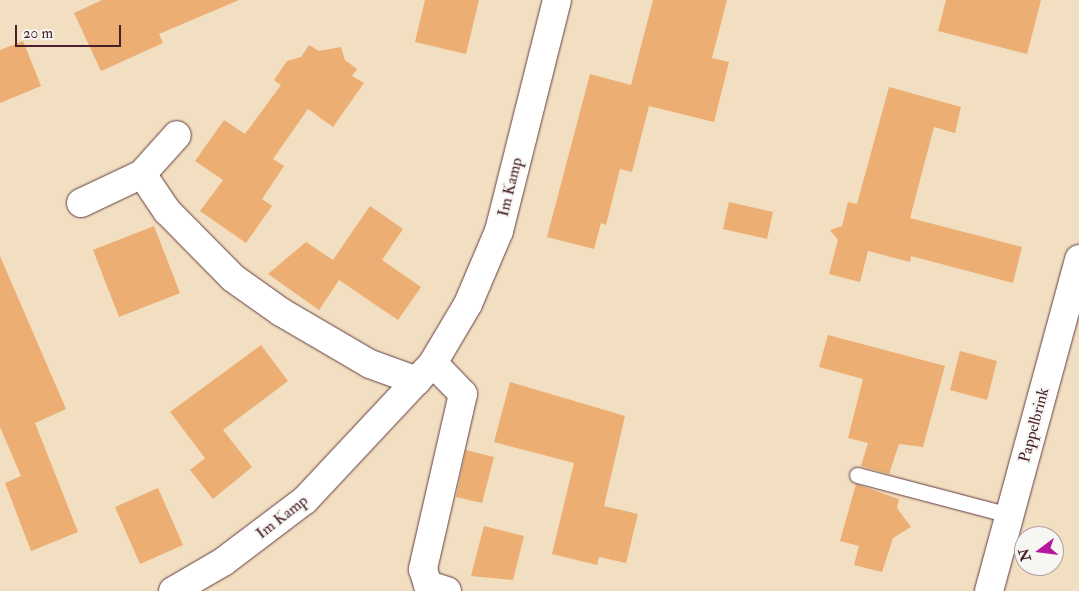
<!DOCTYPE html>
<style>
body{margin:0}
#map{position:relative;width:1079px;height:591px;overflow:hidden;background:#f2dec0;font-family:"IM FELL Double Pica",serif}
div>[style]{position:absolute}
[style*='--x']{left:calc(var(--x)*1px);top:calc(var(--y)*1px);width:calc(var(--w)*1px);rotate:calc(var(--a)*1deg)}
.building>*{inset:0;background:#ecae72}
.roads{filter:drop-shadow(0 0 1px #633c41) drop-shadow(0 0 1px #633c41)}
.service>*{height:15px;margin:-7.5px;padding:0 7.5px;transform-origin:7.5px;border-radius:7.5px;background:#fff}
.minor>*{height:28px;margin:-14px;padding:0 14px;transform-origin:14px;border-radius:14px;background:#fff}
span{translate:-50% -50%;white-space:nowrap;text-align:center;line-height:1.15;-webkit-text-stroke:4px #f6f6f2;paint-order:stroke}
.street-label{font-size:16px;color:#4a1f2b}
.north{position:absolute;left:1014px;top:526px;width:50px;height:50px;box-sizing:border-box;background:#f6f6f2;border:1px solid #b1a0a2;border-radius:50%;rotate:255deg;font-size:14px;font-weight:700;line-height:20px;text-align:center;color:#4a1f2b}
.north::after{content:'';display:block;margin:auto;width:18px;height:22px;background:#b5179e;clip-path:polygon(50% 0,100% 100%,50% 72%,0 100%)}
.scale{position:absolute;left:15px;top:25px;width:106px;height:22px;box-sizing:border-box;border:2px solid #4a1f2b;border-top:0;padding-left:6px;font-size:15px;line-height:18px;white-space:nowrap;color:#4a1f2b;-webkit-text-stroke:4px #f6f6f2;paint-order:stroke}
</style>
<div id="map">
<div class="building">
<i style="clip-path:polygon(102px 0,239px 0,159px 34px,163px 43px,101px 71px,74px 13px)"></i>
<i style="clip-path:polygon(425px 0,479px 0,466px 54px,415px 42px)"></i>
<i style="clip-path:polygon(653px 0,727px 0,712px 58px,729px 62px,714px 122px,649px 106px,632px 172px,620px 169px,606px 225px,601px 223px,594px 249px,547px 237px,590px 74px,631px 85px)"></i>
<i style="clip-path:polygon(946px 0,1041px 0,1027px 54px,938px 31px)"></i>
<i style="clip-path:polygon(23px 41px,41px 86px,0 103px,0 50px)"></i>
<i style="clip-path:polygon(309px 45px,319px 51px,341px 47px,345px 60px,357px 69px,352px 76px,364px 83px,333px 127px,308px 109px,273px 159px,284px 166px,262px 199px,272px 206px,246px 243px,200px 211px,223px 180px,195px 161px,224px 120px,245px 134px,281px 85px,274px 80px,287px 61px,301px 57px)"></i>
<i style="clip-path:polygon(889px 87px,961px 107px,955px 133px,934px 127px,910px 218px,1022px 247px,1013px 283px,911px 256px,910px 262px,868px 251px,860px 282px,829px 274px,838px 240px,830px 230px,842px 226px,848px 202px,857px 204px)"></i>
<i style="clip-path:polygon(729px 202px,773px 212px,767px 239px,723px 229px)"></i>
<i style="clip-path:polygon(370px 206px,403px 229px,382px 260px,421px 287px,398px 320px,339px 280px,319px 310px,268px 274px,306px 242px,333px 260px)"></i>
<i style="clip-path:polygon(154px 226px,180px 293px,119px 317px,93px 250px)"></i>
<i style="clip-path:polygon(0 256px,66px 409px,35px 423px,78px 532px,31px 551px,5px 483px,21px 476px,0 427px)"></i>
<i style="clip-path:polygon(828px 335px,945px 366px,923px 447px,899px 444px,889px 474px,861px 466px,868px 443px,848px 438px,863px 379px,819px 367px)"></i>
<i style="clip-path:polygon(261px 345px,288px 381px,223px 430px,252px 467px,213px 499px,190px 470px,205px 458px,170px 412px)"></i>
<i style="clip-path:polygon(960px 351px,997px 361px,987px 400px,950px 390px)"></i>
<i style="clip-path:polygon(510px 382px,625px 416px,604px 506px,638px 514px,626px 563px,599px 557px,597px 565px,552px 554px,574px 463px,494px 442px)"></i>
<i style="clip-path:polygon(466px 450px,494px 457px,482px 503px,456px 497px)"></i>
<i style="clip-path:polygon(856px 484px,899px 499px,897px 508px,911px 527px,893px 538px,882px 572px,854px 565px,859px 546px,840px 541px)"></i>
<i style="clip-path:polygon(158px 488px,183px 545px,140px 564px,115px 507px)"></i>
<i style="clip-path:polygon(484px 526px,524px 536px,513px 580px,471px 576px)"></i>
</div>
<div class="roads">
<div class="service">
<i style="--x:857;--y:475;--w:157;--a:14.7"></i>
</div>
<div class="minor">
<i style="--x:142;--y:174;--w:52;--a:-48.1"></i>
<i style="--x:81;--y:203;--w:68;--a:-25.4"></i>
<i style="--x:142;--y:174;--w:45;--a:56"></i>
<i style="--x:167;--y:211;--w:94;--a:45.4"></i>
<i style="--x:233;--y:278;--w:59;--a:35.3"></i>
<i style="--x:281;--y:312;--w:103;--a:30.3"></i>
<i style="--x:370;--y:364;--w:50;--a:19.9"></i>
<i style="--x:433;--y:363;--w:43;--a:45.9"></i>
<i style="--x:463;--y:394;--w:180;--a:102.9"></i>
<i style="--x:423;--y:569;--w:17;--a:73"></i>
<i style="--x:428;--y:585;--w:20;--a:18"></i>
<i style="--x:173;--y:591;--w:58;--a:-30.1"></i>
<i style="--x:223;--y:562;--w:103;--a:-37.1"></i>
<i style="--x:305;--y:500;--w:187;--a:-46.9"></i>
<i style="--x:433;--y:363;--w:69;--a:-59.3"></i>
<i style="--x:468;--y:304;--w:79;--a:-67"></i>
<i style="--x:499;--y:231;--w:238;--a:-75.9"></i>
<i style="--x:989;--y:591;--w:344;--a:-74.8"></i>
</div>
</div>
<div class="street-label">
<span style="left:510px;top:187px;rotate:-76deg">Im Kamp</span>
<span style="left:1034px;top:425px;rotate:-75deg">Pappelbrink</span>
<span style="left:282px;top:517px;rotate:-38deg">Im Kamp</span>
</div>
<div class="north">N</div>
<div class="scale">20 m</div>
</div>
